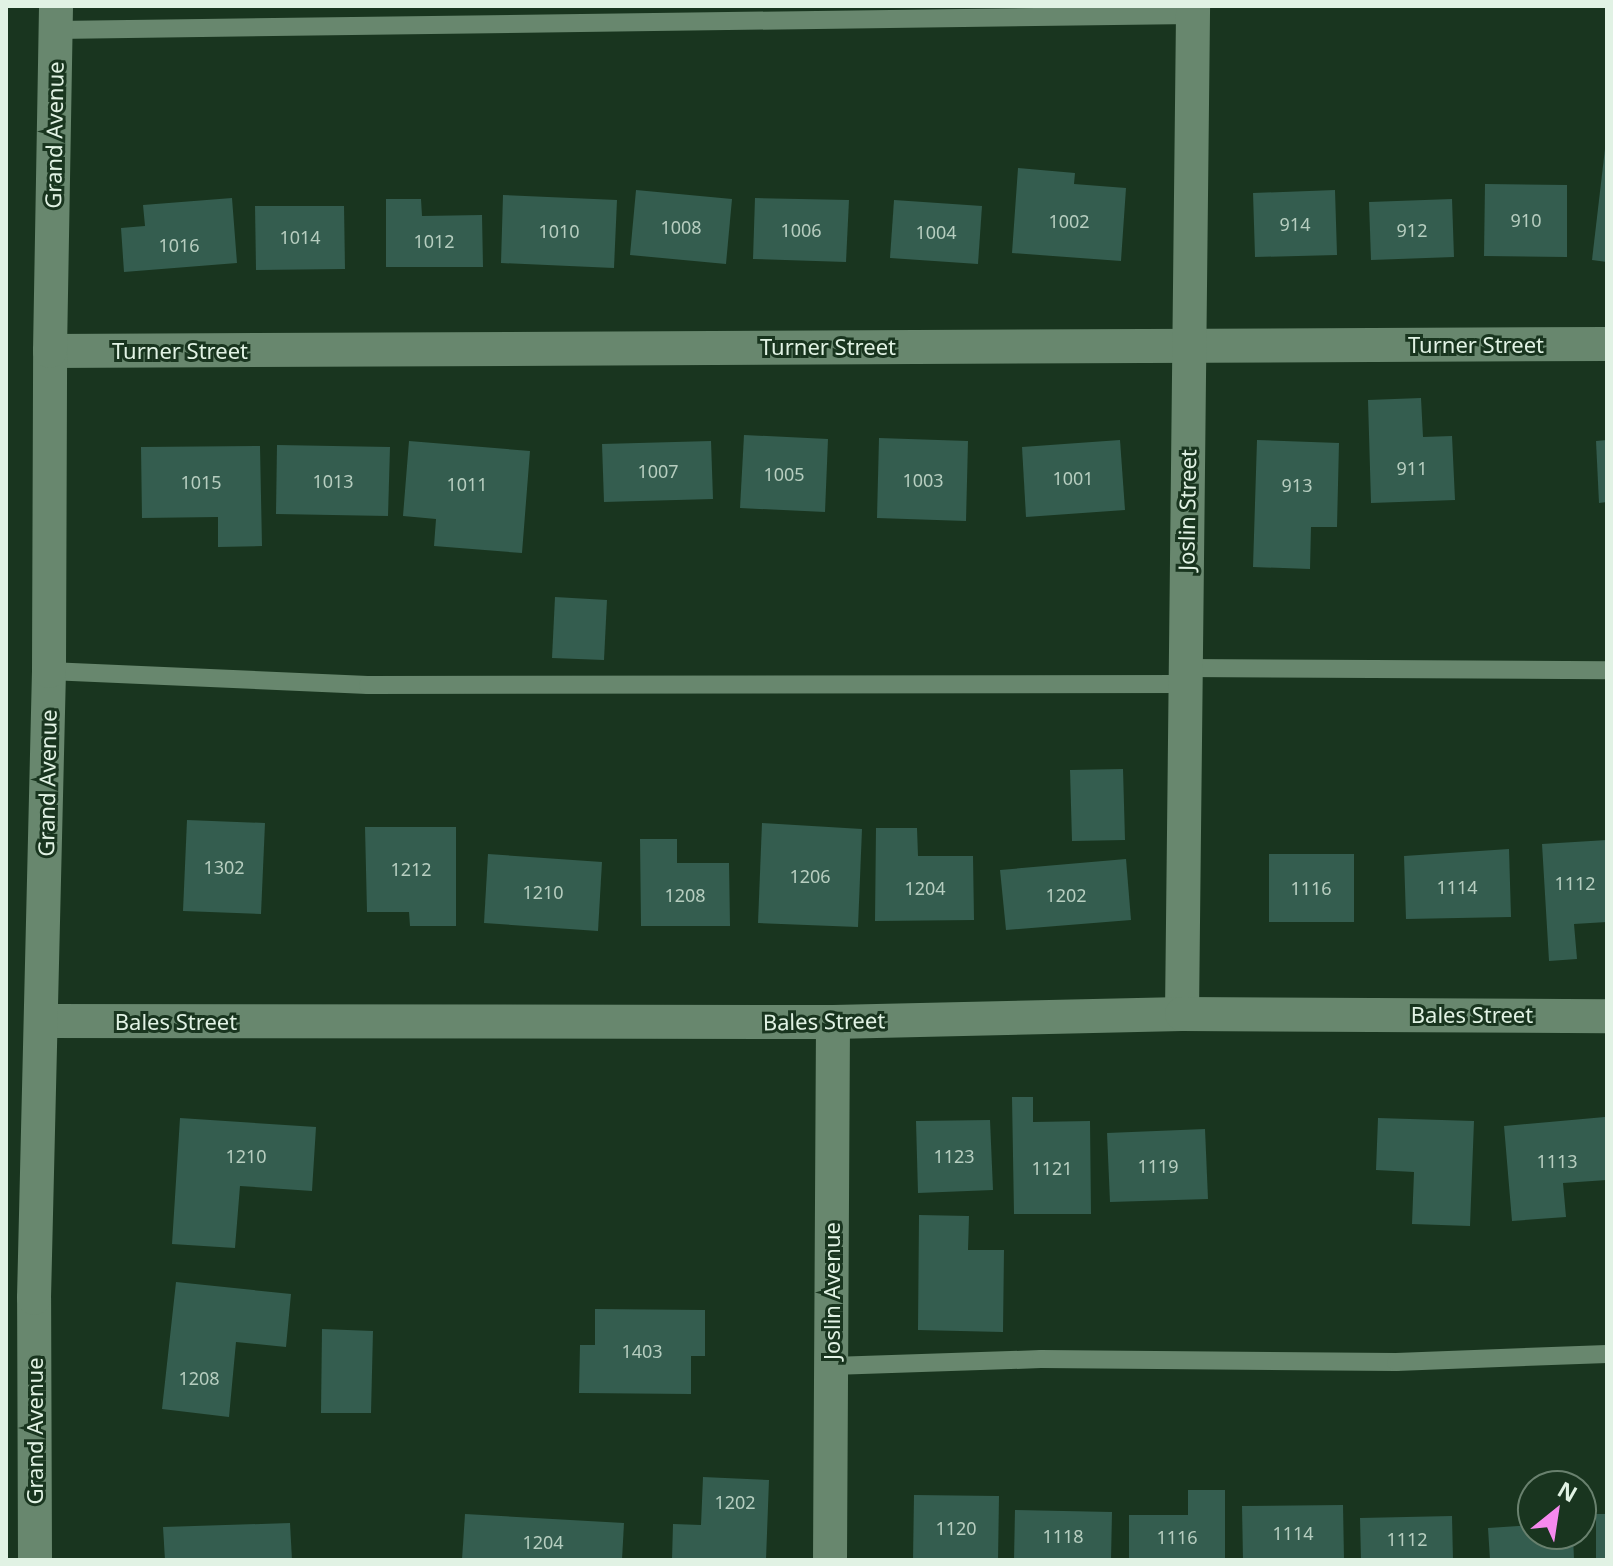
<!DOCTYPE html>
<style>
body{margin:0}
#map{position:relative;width:1613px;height:1566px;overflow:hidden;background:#19351f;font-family:"Noto Sans",sans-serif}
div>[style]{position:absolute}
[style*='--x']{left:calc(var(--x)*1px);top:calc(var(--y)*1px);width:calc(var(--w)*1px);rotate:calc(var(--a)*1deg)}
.building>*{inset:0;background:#345d4f}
.service>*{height:18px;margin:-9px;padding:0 9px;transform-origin:9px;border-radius:9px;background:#68876e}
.minor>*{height:34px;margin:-17px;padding:0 17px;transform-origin:17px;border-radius:17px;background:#68876e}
span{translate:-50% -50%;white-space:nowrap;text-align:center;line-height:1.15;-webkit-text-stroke:6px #19351f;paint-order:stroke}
.number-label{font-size:18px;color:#b6cdbf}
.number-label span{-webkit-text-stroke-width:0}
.street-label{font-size:22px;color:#e1f2e4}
.frame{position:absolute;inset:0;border:8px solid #e1f2e4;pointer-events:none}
.north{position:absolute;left:1517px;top:1470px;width:80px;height:80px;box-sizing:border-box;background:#19351f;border:2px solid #69816e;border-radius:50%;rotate:30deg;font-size:22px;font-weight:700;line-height:32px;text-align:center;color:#e1f2e4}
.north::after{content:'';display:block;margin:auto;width:28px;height:36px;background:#f689ee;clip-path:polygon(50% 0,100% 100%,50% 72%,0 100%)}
</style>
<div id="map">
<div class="building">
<i style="clip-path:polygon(1605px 149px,1607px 149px,1607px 262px,1592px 260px)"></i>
<i style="clip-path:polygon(1018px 168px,1075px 173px,1074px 184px,1126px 188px,1121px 261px,1012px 253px)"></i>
<i style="clip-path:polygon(1485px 184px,1567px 185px,1567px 257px,1484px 256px)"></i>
<i style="clip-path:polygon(636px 190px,732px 199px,726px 264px,630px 255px)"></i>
<i style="clip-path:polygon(1335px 190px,1337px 255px,1255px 257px,1253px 193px)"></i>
<i style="clip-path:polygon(503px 195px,617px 200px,614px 268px,501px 263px)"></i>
<i style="clip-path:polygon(232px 198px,237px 263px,124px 272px,121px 228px,145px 226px,143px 205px)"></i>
<i style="clip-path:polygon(755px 198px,849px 200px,846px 262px,753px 259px)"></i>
<i style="clip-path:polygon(386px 199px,421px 199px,422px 216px,482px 215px,483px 267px,386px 267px)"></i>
<i style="clip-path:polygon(1452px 199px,1454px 257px,1371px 260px,1369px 202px)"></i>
<i style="clip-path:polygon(894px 200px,982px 206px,978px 264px,890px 258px)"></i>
<i style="clip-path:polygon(255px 206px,344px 206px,345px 269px,256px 270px)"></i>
<i style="clip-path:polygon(1421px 398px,1423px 437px,1452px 436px,1455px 500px,1371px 503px,1368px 400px)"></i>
<i style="clip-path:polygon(744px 435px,828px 439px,825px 512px,740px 508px)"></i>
<i style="clip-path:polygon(879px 438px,968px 441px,966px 521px,877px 518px)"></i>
<i style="clip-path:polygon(1120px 440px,1125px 510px,1026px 517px,1022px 447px)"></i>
<i style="clip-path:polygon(1257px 440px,1339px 443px,1337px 527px,1311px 527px,1310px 569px,1253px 567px)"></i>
<i style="clip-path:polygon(1607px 440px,1607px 502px,1599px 503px,1596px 441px)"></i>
<i style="clip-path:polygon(409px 441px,530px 451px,522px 553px,434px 546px,436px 519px,403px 516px)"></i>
<i style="clip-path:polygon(711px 441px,713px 499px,604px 502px,602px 444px)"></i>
<i style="clip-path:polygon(277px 445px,390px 447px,388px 516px,276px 514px)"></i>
<i style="clip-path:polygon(260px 446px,262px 546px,218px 547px,218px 517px,142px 518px,141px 447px)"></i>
<i style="clip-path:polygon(555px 597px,607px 600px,604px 660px,552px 658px)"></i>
<i style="clip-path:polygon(1123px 769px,1125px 840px,1072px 841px,1070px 770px)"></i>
<i style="clip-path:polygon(187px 820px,265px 823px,261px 914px,183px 911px)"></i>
<i style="clip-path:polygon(762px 823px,862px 829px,858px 927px,758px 923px)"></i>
<i style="clip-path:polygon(365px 827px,456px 827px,456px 926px,410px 926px,409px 912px,367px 912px)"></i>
<i style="clip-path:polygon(876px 828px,917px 828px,918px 856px,973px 856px,974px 920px,875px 921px)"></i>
<i style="clip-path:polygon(640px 839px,677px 839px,677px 863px,729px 863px,730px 926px,641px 926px)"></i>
<i style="clip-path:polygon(1607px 840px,1607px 922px,1574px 924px,1577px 959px,1549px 961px,1542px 844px)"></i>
<i style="clip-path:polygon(1509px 849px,1511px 917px,1406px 919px,1404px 856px)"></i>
<i style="clip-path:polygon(488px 854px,602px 862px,598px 931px,484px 923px)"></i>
<i style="clip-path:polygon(1269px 854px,1354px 854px,1354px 922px,1269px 922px)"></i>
<i style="clip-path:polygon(1126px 859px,1131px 920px,1006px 930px,1000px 870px)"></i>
<i style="clip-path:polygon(1012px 1097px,1033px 1097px,1033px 1122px,1090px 1121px,1091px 1214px,1014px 1214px)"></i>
<i style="clip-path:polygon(1605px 1117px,1607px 1180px,1563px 1183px,1566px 1217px,1512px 1221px,1504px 1126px)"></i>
<i style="clip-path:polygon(180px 1118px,316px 1127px,312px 1191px,240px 1186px,235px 1248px,172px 1244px)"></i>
<i style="clip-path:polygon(1378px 1118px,1474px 1121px,1470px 1226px,1412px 1224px,1414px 1172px,1376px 1170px)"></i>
<i style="clip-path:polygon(990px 1120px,993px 1190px,918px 1193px,916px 1121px)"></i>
<i style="clip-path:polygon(1205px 1129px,1208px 1199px,1110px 1202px,1107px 1133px)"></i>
<i style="clip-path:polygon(919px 1215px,969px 1216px,968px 1250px,1004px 1250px,1003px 1332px,918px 1330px)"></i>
<i style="clip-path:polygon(176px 1282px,291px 1294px,286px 1347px,236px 1342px,229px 1417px,162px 1409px)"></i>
<i style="clip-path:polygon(595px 1309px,705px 1310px,705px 1356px,691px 1356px,691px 1394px,579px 1393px,580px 1345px,595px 1345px)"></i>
<i style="clip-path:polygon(322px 1329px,373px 1331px,371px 1413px,321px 1413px)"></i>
<i style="clip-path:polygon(703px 1477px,769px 1480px,766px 1560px,672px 1560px,673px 1524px,701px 1525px)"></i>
<i style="clip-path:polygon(1188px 1490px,1225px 1490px,1225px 1560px,1129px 1560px,1129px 1515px,1188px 1515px)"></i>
<i style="clip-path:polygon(914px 1495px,999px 1496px,998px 1560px,913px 1560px)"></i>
<i style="clip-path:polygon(1343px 1505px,1344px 1560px,1243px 1560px,1242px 1506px)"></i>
<i style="clip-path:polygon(1015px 1510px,1112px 1512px,1111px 1560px,1014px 1560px)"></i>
<i style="clip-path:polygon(465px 1514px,624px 1523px,622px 1560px,462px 1560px)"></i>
<i style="clip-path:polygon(1596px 1514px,1607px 1514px,1607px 1560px,1596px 1560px)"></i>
<i style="clip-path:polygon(1452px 1516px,1453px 1560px,1361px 1560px,1360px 1518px)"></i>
<i style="clip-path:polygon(290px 1523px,292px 1560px,165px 1560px,163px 1527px)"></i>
<i style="clip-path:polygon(1533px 1525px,1533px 1534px,1573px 1534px,1574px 1560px,1490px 1560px,1488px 1528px)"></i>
</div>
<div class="service">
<i style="--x:56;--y:30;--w:1137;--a:-0.76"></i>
<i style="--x:1186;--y:668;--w:421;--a:0.3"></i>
<i style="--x:49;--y:671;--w:319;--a:2.5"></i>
<i style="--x:368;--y:685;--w:818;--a:-0.07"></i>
<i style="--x:832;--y:1366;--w:209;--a:-1.9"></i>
<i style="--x:1041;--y:1359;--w:355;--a:0.5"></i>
<i style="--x:1396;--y:1362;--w:211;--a:-2.2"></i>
</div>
<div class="minor">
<i style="--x:50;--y:351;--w:1557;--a:-0.26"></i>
<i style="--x:1182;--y:1014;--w:1008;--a:-89.37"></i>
<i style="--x:41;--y:1021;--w:792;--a:0.07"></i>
<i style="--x:833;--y:1022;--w:349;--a:-1.3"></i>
<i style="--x:1182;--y:1014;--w:425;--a:0.3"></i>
<i style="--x:35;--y:1560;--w:262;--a:-90.2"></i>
<i style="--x:34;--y:1298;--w:627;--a:-88.63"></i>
<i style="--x:49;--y:671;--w:320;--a:-89.8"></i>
<i style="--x:50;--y:351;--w:345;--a:-89"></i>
<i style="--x:830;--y:1560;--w:538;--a:-89.68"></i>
</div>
<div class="number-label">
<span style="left:1526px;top:220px">910</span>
<span style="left:1069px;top:221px">1002</span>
<span style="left:1295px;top:224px">914</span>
<span style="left:681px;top:227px">1008</span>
<span style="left:801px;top:230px">1006</span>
<span style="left:1412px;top:230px">912</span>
<span style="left:559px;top:231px">1010</span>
<span style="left:936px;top:232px">1004</span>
<span style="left:300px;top:237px">1014</span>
<span style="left:434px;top:241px">1012</span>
<span style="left:179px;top:245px">1016</span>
<span style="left:1412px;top:468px">911</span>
<span style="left:658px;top:471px">1007</span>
<span style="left:784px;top:474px">1005</span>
<span style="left:1073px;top:478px">1001</span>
<span style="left:923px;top:480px">1003</span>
<span style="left:333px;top:481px">1013</span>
<span style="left:201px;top:482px">1015</span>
<span style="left:467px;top:484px">1011</span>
<span style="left:1297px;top:485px">913</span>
<span style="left:224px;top:867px">1302</span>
<span style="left:411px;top:869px">1212</span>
<span style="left:810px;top:876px">1206</span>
<span style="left:1575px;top:883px">1112</span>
<span style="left:1457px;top:887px">1114</span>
<span style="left:925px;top:888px">1204</span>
<span style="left:1311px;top:888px">1116</span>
<span style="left:543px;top:892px">1210</span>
<span style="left:685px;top:895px">1208</span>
<span style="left:1066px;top:895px">1202</span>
<span style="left:246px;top:1156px">1210</span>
<span style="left:954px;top:1156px">1123</span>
<span style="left:1557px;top:1161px">1113</span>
<span style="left:1158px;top:1166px">1119</span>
<span style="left:1052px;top:1168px">1121</span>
<span style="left:642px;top:1351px">1403</span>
<span style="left:199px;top:1378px">1208</span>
<span style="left:735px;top:1502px">1202</span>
<span style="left:956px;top:1528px">1120</span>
<span style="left:1293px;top:1533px">1114</span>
<span style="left:1063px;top:1536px">1118</span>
<span style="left:1177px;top:1537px">1116</span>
<span style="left:1407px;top:1539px">1112</span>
<span style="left:543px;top:1542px">1204</span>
</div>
<div class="street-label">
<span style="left:54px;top:135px;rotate:-89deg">Grand Avenue</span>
<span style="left:1476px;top:345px">Turner Street</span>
<span style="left:828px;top:347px">Turner Street</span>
<span style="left:180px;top:351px">Turner Street</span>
<span style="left:1187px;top:510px;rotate:-89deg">Joslin Street</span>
<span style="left:47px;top:783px;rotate:-89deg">Grand Avenue</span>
<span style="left:1472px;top:1015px">Bales Street</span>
<span style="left:824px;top:1021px;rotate:-1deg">Bales Street</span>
<span style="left:176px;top:1022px">Bales Street</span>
<span style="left:832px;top:1291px;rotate:-90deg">Joslin Avenue</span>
<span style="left:35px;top:1431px;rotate:-90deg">Grand Avenue</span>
</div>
<div class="frame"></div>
<div class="north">N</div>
</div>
